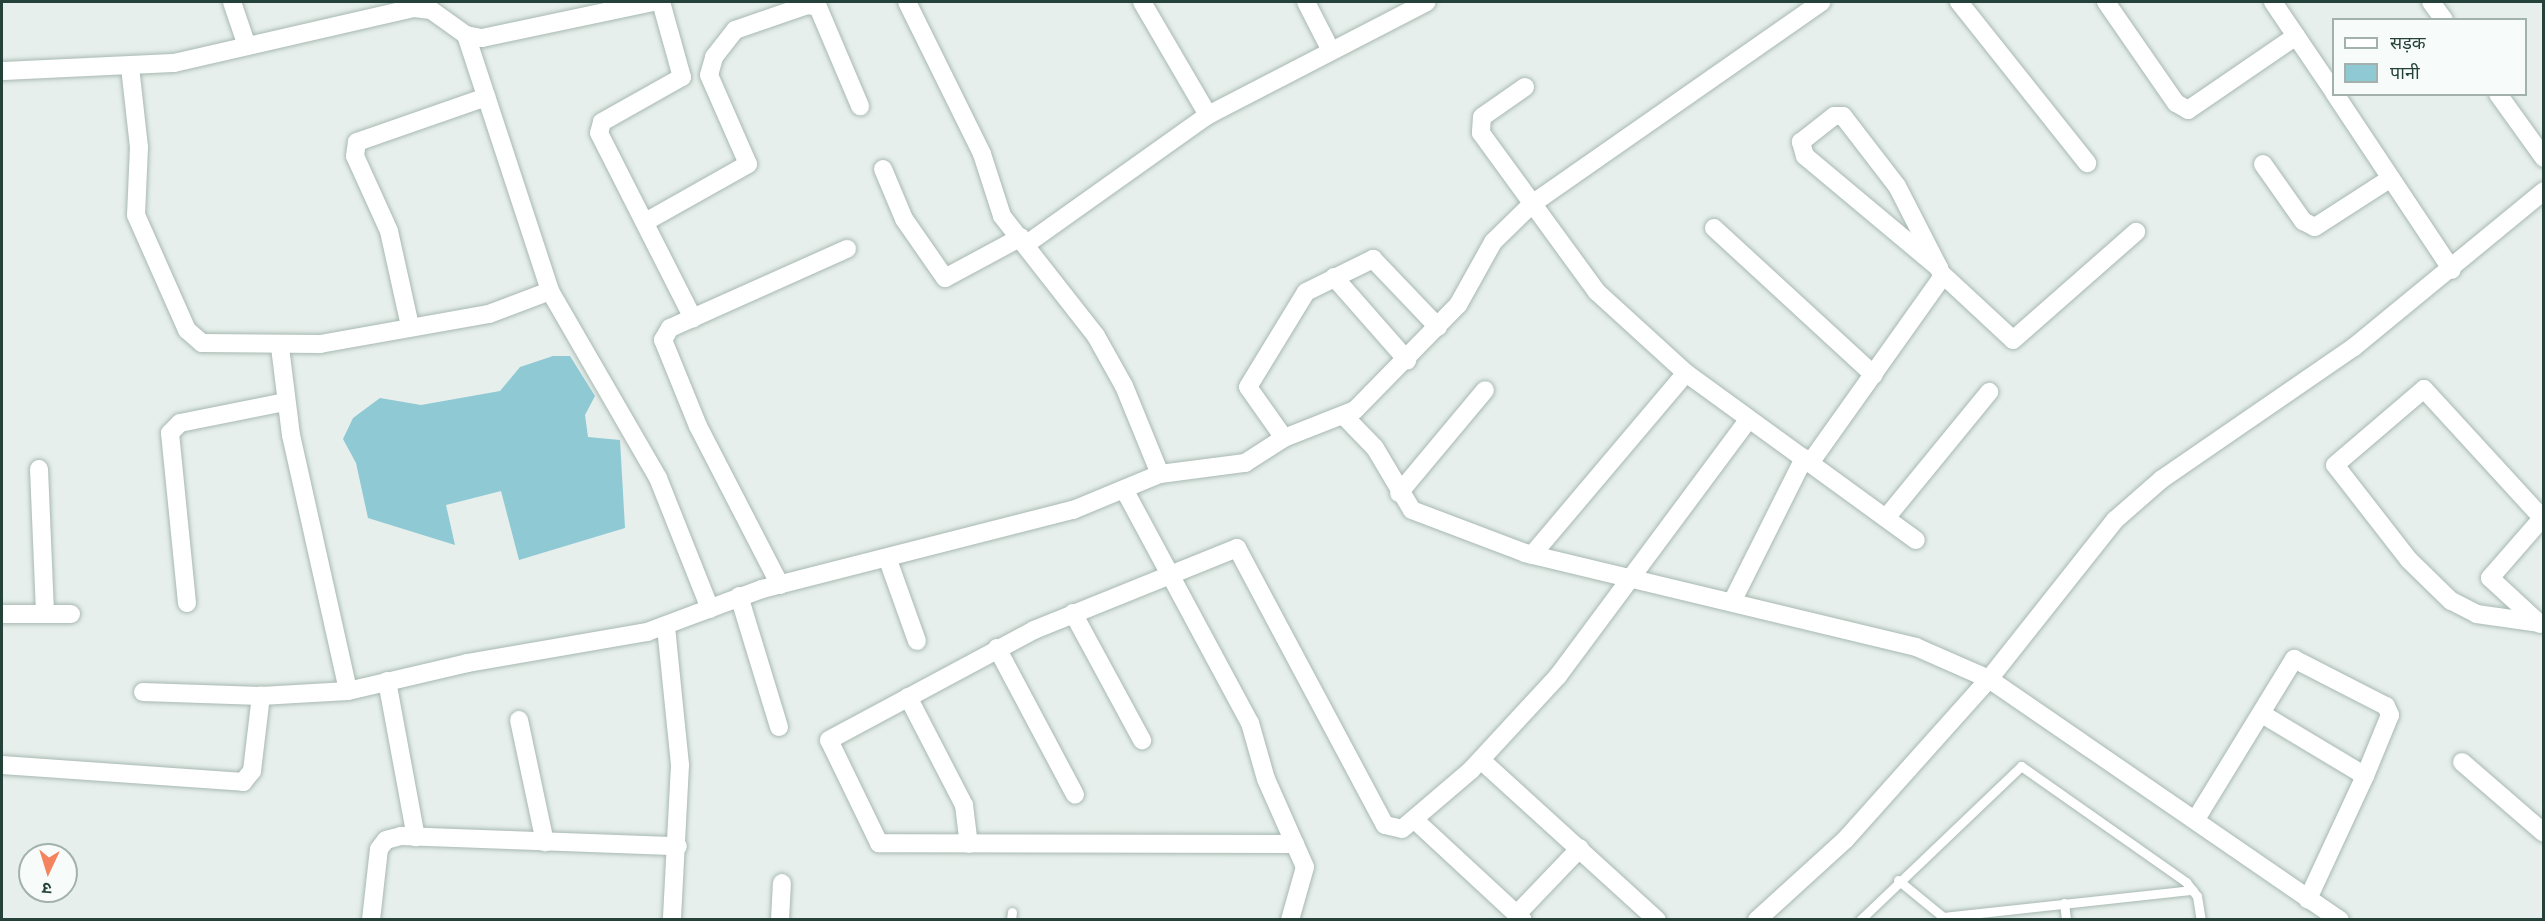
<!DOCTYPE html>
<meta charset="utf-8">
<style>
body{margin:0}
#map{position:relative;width:2545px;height:921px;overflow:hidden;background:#e6efeb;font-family:Quicksand,"Noto Sans Devanagari",sans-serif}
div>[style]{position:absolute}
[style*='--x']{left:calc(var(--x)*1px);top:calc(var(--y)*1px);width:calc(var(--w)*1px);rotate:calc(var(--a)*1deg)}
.water>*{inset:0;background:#8ec9d4}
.roads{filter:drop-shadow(0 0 2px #a8b8b2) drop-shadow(0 0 2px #a8b8b2)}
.lane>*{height:9px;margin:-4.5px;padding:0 4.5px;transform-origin:4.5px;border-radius:4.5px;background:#fff}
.street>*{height:18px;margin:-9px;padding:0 9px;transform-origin:9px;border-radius:9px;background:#fff}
span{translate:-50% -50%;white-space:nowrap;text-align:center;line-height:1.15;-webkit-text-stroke:5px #f7fbf9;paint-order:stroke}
.frame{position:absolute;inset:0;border:3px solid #24423a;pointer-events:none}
.legend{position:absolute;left:2332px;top:18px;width:195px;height:78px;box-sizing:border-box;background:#f7fbf9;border:2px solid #a3b1ad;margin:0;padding:8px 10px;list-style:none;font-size:18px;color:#24423a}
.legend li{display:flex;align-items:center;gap:12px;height:30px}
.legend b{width:30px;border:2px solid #a3b1ad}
.north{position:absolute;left:18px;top:843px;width:60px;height:60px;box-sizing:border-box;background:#f7fbf9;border:2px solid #a3b1ad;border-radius:50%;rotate:184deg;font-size:16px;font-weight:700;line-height:24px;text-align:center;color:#24423a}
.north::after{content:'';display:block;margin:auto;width:21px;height:27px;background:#f4845f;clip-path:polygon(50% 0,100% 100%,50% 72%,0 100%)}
</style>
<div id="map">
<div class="water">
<i style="clip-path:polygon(553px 356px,570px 356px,595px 396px,585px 415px,588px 437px,620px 440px,625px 528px,519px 560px,501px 491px,446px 505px,455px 545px,368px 518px,356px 463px,343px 439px,353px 418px,380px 398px,421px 405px,500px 391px,520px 367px)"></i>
</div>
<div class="roads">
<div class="lane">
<i style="--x:1898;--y:880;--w:58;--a:39.4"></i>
<i style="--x:1943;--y:917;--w:251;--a:-6.2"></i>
<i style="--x:2064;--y:903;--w:17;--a:83"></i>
<i style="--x:1011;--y:920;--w:8;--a:-83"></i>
<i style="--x:1860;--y:920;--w:223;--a:-43.7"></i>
<i style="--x:2021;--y:766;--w:202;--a:35.1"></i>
<i style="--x:2186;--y:882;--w:18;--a:52"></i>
<i style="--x:2197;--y:896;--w:24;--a:81"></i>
</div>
<div class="street">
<i style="--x:232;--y:2;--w:46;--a:71.2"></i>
<i style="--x:661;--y:2;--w:78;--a:74.4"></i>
<i style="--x:682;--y:77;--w:92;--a:150.6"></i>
<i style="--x:602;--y:122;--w:11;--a:105"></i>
<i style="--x:599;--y:133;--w:208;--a:63.1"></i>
<i style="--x:907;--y:2;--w:169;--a:63.7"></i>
<i style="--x:982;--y:154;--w:65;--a:72.1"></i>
<i style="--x:1002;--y:216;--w:152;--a:51.9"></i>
<i style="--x:1096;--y:336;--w:57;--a:60.8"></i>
<i style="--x:1124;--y:386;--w:95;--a:67.8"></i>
<i style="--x:1142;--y:2;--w:131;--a:59.7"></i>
<i style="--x:1306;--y:2;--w:53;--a:62.9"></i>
<i style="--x:1959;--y:2;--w:206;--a:51.5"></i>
<i style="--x:2106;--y:2;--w:123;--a:55.3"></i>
<i style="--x:2176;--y:103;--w:14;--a:30"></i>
<i style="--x:2188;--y:110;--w:131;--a:-34.4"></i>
<i style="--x:2273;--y:2;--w:109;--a:55.9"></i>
<i style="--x:2431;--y:2;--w:22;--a:54"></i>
<i style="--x:466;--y:35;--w:269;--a:71.8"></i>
<i style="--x:550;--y:291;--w:216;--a:60"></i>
<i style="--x:658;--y:478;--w:141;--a:68.3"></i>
<i style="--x:130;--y:67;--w:81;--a:83.6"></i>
<i style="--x:139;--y:147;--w:68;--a:92.5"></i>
<i style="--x:136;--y:215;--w:126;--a:66.1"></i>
<i style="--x:187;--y:330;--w:20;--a:41"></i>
<i style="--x:202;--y:343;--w:118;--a:0.5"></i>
<i style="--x:320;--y:344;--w:172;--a:-10.1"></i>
<i style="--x:489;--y:314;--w:65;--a:-20.7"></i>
<i style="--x:2;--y:71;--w:172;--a:-2.7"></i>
<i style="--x:174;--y:63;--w:246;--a:-12.9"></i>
<i style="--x:414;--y:8;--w:17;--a:7"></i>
<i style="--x:431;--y:10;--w:43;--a:35.5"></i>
<i style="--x:466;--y:35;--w:16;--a:11"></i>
<i style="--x:482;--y:38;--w:175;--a:-11.9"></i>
<i style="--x:1525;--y:87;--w:52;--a:145.1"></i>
<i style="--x:1482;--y:117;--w:16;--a:94"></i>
<i style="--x:1481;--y:133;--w:197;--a:53.9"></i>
<i style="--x:1597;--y:292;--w:120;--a:42.3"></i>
<i style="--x:1686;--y:373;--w:284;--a:36"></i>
<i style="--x:2335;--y:94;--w:211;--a:56.4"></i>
<i style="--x:2498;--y:94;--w:79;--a:54.3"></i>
<i style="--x:2263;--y:164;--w:70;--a:54.9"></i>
<i style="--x:2303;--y:221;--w:13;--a:27"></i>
<i style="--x:2315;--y:227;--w:90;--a:-32.8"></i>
<i style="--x:883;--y:169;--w:54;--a:67.2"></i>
<i style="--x:904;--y:219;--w:72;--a:55.2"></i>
<i style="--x:945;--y:278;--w:86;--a:-28.3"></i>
<i style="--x:647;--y:221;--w:116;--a:-29.4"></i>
<i style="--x:748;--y:164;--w:97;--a:-113.7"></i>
<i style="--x:709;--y:75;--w:19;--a:-74"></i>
<i style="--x:714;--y:57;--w:34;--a:-52"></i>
<i style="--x:735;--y:30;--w:76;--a:-19.1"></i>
<i style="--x:807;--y:5;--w:11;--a:10"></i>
<i style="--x:818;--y:7;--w:108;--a:67"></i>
<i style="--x:1714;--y:228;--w:217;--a:42.6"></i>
<i style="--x:1028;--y:243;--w:221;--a:-35.4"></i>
<i style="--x:1208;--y:115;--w:246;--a:-27.3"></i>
<i style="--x:1941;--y:273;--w:98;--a:42.9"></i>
<i style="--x:2013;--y:340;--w:164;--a:-41.3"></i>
<i style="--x:1334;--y:277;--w:111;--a:48.7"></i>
<i style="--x:410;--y:326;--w:97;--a:-102.5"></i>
<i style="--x:389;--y:231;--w:82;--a:-114.4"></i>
<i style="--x:355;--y:156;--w:14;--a:-82"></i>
<i style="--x:357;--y:142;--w:137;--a:-19.2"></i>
<i style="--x:280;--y:347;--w:89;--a:82.9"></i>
<i style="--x:291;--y:435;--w:262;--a:77.4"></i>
<i style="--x:1345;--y:417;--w:43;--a:45.9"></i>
<i style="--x:1375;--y:448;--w:72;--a:59.2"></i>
<i style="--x:1412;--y:510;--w:121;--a:20.8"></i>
<i style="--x:1525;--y:553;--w:402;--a:13.5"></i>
<i style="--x:1916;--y:647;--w:80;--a:23.7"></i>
<i style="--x:1989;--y:679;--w:426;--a:34.5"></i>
<i style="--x:1284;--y:438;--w:62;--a:-125.2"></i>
<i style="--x:1248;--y:387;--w:111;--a:-58.6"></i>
<i style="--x:1306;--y:292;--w:75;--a:-26.2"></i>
<i style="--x:1373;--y:259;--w:94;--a:46.3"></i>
<i style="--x:1810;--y:463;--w:228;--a:-54.6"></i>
<i style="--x:1942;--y:277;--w:9;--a:-108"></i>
<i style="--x:1939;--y:268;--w:175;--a:-140.1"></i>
<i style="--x:1805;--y:156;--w:15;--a:-106"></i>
<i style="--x:1801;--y:142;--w:42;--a:-38.2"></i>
<i style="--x:1834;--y:116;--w:9;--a:0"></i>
<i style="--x:1843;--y:116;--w:88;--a:52.4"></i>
<i style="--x:1897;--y:186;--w:92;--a:62.9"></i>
<i style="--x:39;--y:469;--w:144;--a:87.6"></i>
<i style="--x:1125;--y:491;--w:264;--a:61.7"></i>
<i style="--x:1250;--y:723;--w:58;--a:74.1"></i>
<i style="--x:1266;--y:779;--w:96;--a:66.1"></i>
<i style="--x:1305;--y:867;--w:55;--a:105.8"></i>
<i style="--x:1399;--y:493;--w:134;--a:-50.1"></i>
<i style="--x:1886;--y:518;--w:163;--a:-50.7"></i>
<i style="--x:1532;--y:555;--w:238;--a:-49.8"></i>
<i style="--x:888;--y:560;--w:86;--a:70.3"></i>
<i style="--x:780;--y:585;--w:179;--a:-117.3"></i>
<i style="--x:698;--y:426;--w:93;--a:-112.1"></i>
<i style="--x:663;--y:340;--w:14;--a:-60"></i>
<i style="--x:670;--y:328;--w:194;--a:-24.1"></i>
<i style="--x:739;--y:596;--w:137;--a:73"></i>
<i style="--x:1732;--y:602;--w:161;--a:-63.4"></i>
<i style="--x:187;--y:603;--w:171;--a:-95.7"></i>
<i style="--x:170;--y:433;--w:14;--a:-45"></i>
<i style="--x:180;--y:423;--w:107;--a:-11.3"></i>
<i style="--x:1073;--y:613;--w:145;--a:61.5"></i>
<i style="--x:2;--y:614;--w:69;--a:0"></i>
<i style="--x:2540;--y:623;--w:64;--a:-171.9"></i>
<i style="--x:2477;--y:614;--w:29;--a:-153"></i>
<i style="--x:2451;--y:601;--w:59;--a:-135.7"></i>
<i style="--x:2409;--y:560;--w:120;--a:-127.9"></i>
<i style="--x:2335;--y:465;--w:117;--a:-40.5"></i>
<i style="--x:2424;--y:389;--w:175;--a:47.5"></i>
<i style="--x:2540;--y:624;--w:68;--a:-137.4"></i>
<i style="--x:2490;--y:578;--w:82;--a:-48.9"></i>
<i style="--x:666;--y:627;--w:139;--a:84.2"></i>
<i style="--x:680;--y:765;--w:155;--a:93"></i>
<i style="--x:997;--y:648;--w:166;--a:62"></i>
<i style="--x:387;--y:681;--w:159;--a:79.5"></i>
<i style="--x:143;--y:692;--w:118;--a:1.9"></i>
<i style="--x:261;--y:696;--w:87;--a:-3.3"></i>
<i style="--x:348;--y:691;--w:122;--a:-13.2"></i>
<i style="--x:467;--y:663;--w:183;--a:-9.8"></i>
<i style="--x:647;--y:632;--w:123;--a:-20.5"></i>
<i style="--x:762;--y:589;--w:321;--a:-14.3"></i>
<i style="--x:1073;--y:510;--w:94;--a:-22.5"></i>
<i style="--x:1160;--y:474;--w:86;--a:-7.4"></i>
<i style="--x:1245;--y:463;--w:46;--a:-32.7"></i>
<i style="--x:1284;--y:438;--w:76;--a:-21.5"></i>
<i style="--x:1355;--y:410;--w:147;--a:-45.6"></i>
<i style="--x:1458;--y:305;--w:72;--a:-60.9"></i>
<i style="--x:1493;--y:242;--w:54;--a:-44.3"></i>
<i style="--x:1532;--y:204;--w:353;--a:-34.9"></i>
<i style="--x:908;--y:697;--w:122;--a:62.6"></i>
<i style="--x:964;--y:805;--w:39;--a:83"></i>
<i style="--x:2262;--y:714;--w:120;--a:31"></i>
<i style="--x:519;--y:720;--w:125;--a:78"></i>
<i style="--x:1481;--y:760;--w:238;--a:42.3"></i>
<i style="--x:2462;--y:762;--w:108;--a:40.9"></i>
<i style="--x:2;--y:765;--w:242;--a:4"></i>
<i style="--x:243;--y:782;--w:14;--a:-51"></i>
<i style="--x:252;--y:771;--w:76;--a:-83.2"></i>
<i style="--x:2196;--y:819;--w:188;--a:-58.5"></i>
<i style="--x:2294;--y:659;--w:103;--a:27.1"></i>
<i style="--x:2386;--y:706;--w:10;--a:66"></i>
<i style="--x:2390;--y:715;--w:66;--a:112.3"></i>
<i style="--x:2365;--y:776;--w:136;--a:114.9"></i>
<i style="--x:1417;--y:822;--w:144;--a:42.8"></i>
<i style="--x:1295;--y:844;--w:416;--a:-179.9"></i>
<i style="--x:879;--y:843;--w:114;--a:-115.9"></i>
<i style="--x:829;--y:740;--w:233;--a:-28.2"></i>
<i style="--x:1034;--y:630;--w:219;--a:-22"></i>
<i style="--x:1237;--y:548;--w:314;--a:61.9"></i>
<i style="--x:1385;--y:825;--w:17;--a:13"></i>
<i style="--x:1402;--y:829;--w:91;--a:-40.5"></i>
<i style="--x:1471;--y:770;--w:128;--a:-47.2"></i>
<i style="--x:1558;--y:676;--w:319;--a:-53.4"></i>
<i style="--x:1517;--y:914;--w:91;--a:-46.3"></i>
<i style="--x:371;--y:920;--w:71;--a:-83.6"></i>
<i style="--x:379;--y:849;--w:11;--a:-52"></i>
<i style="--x:386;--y:840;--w:16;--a:-15"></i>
<i style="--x:401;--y:836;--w:277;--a:2.1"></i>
<i style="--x:780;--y:920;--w:37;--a:-87"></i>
<i style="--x:1757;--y:920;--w:119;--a:-42.3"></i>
<i style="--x:1845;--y:840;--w:216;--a:-48.2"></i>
<i style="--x:1989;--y:679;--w:203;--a:-51.6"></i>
<i style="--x:2115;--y:520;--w:62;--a:-41.1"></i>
<i style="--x:2162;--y:479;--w:233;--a:-34.5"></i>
<i style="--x:2354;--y:347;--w:246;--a:-39.4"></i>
</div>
</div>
<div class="frame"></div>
<ul class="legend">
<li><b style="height:8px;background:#fff"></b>सड़क</li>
<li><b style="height:16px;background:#8ec9d4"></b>पानी</li>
</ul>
<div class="north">उ</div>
</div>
